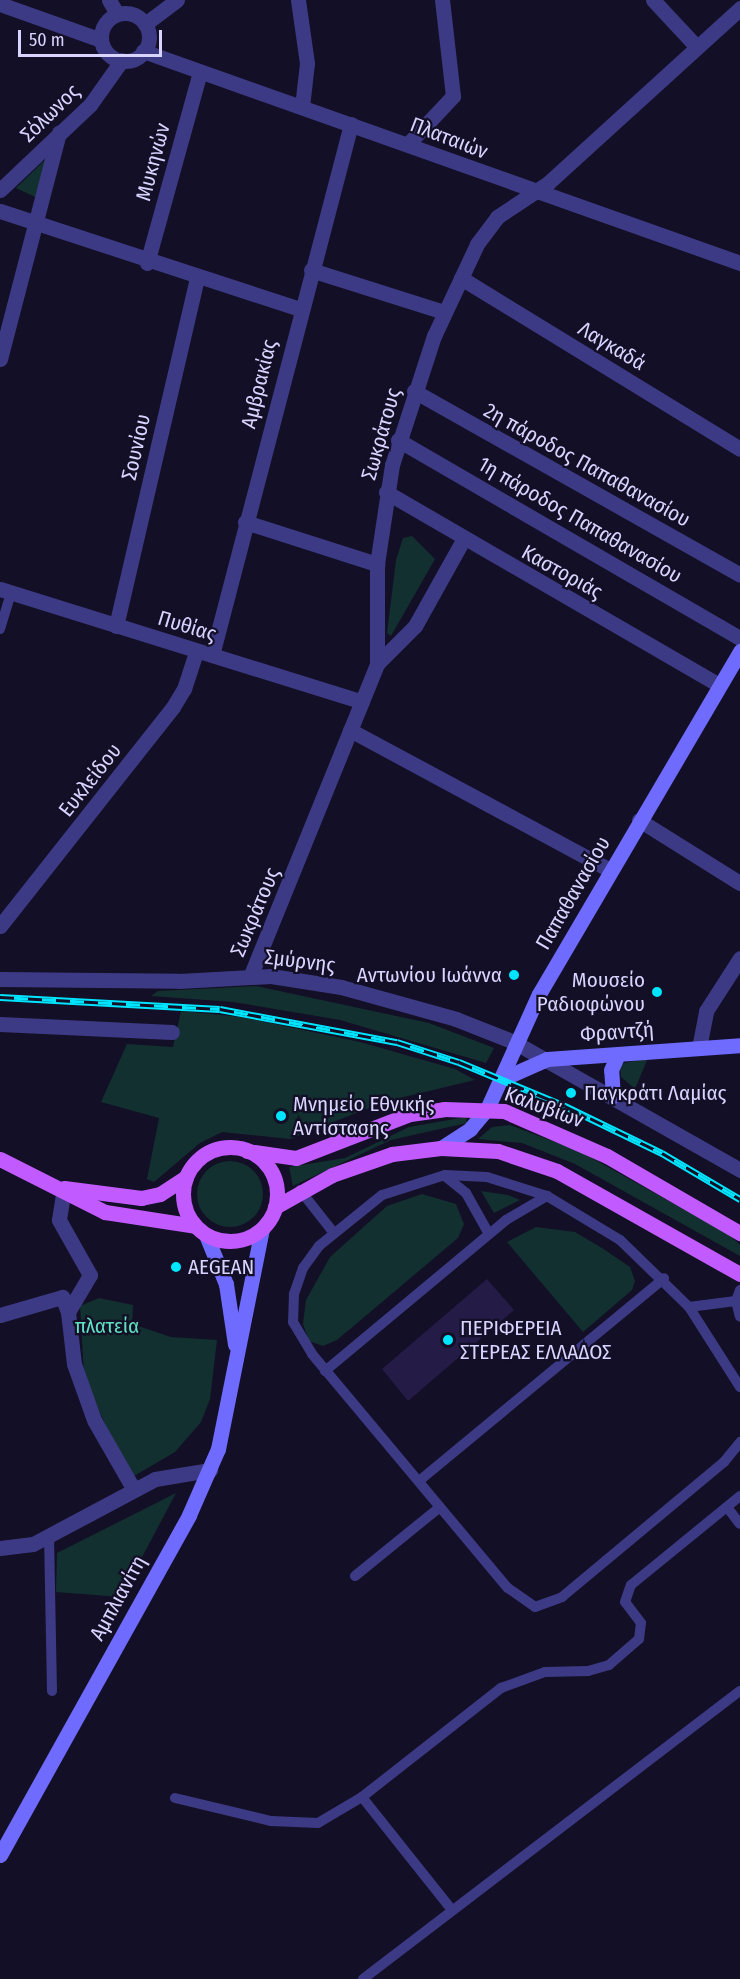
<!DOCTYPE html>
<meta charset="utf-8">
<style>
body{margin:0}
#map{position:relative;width:740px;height:1979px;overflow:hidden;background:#130f26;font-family:"Fira Sans Condensed",sans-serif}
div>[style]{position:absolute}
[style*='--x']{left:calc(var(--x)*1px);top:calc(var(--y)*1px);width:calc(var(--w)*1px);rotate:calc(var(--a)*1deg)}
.green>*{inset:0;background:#12302f}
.round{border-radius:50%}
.building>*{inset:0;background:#241b47}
.service>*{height:10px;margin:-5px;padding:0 5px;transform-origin:5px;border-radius:5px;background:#3d3a85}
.pedestrian>*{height:15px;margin:-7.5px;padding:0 7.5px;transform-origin:7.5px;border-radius:7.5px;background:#3d3a85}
.minor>*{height:15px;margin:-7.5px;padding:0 7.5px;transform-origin:7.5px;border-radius:7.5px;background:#3d3a85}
.tertiary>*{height:15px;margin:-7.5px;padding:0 7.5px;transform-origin:7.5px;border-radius:7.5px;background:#3d3a85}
.tertiary>.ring{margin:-7.5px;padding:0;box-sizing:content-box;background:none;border:15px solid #3d3a85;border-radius:50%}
.secondary>*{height:15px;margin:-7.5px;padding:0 7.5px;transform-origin:7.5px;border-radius:7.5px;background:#6f6bff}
.primary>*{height:15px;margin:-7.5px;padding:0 7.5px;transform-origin:7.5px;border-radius:7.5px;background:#c25bff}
.primary>.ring{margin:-7.5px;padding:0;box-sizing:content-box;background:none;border:15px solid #c25bff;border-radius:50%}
.rail>*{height:7px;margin-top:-3.5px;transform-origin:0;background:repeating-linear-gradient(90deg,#130f26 0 14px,#00e5ff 0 28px);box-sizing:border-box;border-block:2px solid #00e5ff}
.dots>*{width:16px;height:16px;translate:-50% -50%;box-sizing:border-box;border:3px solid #130f26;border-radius:50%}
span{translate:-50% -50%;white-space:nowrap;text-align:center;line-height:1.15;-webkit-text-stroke:4.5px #130f26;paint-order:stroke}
.street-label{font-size:21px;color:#d9d4ff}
.poi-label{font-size:21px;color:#d9d4ff}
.right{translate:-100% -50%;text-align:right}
.left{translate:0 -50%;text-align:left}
.park-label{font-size:21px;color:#5fe0c0}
.scale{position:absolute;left:18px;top:30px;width:144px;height:27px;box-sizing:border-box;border:3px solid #d9d4ff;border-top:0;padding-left:8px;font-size:18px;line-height:21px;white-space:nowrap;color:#d9d4ff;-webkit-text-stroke:4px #130f26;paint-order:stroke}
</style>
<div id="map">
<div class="green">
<i style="clip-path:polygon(46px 159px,37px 198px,16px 188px)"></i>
<i style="clip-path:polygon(412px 536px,435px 559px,391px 636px,387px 633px,396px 560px,403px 538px)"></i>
<i style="clip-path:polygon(256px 986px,429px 1023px,494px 1048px,486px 1063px,340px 1020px,233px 1002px,151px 996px,158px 991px)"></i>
<i style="clip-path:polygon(181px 1011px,242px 1017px,360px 1042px,455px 1069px,475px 1080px,387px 1101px,290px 1139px,222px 1132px,200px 1143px,154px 1182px,147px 1179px,159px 1118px,101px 1102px,127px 1044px,173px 1047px)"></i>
<i style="clip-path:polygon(648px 1058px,635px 1089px,621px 1077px,620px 1064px)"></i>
<i style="clip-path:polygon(466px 1117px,467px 1123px,391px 1140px,293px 1186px,289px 1167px,345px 1158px,409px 1127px)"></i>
<i style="clip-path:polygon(510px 1125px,581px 1152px,728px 1234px,740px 1245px,740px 1256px,575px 1164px,522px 1143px,478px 1139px,492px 1127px)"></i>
<i class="round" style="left:197px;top:1161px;width:66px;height:66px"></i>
<i style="clip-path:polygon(481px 1191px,508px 1195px,520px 1200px,494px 1213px)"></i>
<i style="clip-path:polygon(422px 1194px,456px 1204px,464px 1224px,458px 1238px,337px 1340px,323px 1346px,309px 1341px,303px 1324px,306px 1300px,330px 1257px,387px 1206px)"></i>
<i style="clip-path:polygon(536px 1227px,575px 1232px,602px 1248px,630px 1267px,635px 1281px,632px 1290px,583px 1332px,507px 1242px)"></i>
<i style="clip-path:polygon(99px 1298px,133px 1305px,132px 1324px,171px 1337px,217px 1340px,210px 1399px,201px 1422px,175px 1452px,134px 1476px,110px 1436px,84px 1375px,80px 1306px)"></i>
<i style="clip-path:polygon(176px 1493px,121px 1597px,56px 1592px,57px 1553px)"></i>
</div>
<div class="building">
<i style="clip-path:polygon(487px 1279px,514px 1310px,408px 1401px,382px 1369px)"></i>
</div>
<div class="service">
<i style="--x:0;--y:629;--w:38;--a:-73"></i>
<i style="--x:445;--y:1176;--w:27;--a:39"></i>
<i style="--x:466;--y:1193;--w:47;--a:60.7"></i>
<i style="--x:300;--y:1190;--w:53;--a:51.8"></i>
<i style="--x:740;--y:1290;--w:12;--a:110"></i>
<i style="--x:736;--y:1301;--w:16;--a:76"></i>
<i style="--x:689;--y:1307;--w:47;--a:-7.3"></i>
<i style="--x:325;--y:1371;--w:236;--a:-39.8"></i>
<i style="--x:506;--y:1220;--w:48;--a:-30.3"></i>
<i style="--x:740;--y:1387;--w:95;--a:-122.5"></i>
<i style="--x:689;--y:1307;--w:96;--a:-135.8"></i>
<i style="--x:620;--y:1240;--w:85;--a:-148.9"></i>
<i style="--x:547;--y:1196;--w:63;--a:-162.4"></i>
<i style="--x:487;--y:1177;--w:42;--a:-177.3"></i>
<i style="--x:445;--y:1175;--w:66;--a:162.4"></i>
<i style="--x:382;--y:1195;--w:81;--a:141"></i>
<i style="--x:319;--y:1246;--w:27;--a:126"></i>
<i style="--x:303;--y:1268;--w:28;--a:109"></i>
<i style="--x:294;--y:1294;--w:28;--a:92"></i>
<i style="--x:293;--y:1322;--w:37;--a:59"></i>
<i style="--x:312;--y:1354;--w:305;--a:50.1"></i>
<i style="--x:508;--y:1588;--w:33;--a:35"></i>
<i style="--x:535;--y:1607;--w:29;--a:-20"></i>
<i style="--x:562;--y:1597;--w:211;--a:-39.8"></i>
<i style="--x:724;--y:1462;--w:26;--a:-51"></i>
<i style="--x:419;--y:1481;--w:318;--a:-39.6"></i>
<i style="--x:727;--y:1507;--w:21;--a:53"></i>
<i style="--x:49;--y:1535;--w:156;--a:88.9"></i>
<i style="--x:355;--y:1576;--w:109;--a:-39.1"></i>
<i style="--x:362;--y:1797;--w:144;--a:51.5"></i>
<i style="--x:175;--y:1798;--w:99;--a:13.5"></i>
<i style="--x:271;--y:1821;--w:47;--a:2.4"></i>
<i style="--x:318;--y:1823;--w:51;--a:-30.6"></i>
<i style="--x:362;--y:1797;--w:177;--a:-38.1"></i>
<i style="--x:501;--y:1688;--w:47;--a:-20"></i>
<i style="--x:545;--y:1672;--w:43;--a:-1.3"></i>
<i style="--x:588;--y:1671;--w:22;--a:-16"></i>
<i style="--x:609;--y:1665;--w:40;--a:-41"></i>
<i style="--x:639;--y:1639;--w:16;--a:-83"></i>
<i style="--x:641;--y:1623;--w:26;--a:-127"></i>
<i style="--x:625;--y:1602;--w:18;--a:-71"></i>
<i style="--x:631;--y:1585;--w:141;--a:-39.2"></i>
<i style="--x:363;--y:1979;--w:474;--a:-37.4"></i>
</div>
<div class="pedestrian">
<i style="--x:0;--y:1315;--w:65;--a:-16.2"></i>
<i style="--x:62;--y:1297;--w:16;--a:68"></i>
</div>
<div class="minor">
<i style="--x:109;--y:0;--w:16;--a:60"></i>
<i style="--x:298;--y:0;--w:64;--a:81.9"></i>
<i style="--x:307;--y:63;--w:44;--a:96.5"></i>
<i style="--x:653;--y:0;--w:60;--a:47"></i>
<i style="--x:408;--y:144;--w:66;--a:-46.8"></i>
<i style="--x:453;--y:96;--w:97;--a:-96.5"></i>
<i style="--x:0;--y:190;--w:124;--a:-43.4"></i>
<i style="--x:90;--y:105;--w:55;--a:-54.6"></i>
<i style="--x:0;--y:211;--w:316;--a:18.1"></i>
<i style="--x:147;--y:263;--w:198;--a:-74.5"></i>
<i style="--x:311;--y:270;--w:139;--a:17.5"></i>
<i style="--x:461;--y:278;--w:327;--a:31.5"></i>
<i style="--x:0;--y:359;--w:234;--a:-75.4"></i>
<i style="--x:414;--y:391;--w:374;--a:29.4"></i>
<i style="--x:398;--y:440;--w:395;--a:30.1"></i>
<i style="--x:386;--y:492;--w:385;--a:30.1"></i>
<i style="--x:245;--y:522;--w:139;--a:17.7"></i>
<i style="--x:0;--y:589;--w:379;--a:17.3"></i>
<i style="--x:116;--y:626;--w:357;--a:-76.9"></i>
<i style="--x:212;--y:655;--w:549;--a:-75.33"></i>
<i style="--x:377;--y:664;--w:54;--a:-45"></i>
<i style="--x:415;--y:626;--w:98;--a:-60.8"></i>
<i style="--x:350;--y:730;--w:295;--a:28.3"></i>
<i style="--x:639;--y:820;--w:119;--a:32"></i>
<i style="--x:0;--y:926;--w:279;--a:-51.7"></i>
<i style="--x:173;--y:707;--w:21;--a:-59"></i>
<i style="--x:184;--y:689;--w:40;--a:-72"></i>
<i style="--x:250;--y:977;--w:338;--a:-67.9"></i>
<i style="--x:377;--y:664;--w:100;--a:-90"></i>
<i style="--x:377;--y:564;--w:100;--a:-81.4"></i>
<i style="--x:392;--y:465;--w:136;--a:-72"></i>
<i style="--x:434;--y:336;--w:102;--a:-64.9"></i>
<i style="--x:477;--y:244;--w:34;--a:-53"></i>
<i style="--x:497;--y:217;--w:61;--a:-33.7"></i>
<i style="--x:548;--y:183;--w:260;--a:-42.3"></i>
<i style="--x:0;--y:979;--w:179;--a:0.6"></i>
<i style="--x:179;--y:981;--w:92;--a:-3.1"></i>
<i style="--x:271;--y:976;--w:71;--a:8.9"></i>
<i style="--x:341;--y:987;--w:119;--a:15.5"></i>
<i style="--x:456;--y:1019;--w:62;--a:21.6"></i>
<i style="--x:514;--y:1042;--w:260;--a:29.5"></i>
<i style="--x:0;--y:1024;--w:172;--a:2.7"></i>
<i style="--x:699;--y:1048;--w:38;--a:-79"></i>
<i style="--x:706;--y:1011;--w:63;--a:-57.3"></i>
<i style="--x:64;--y:1188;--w:32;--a:99"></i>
<i style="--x:59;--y:1220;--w:63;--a:60.6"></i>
<i style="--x:90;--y:1275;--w:43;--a:120.7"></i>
<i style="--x:68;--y:1312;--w:52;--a:83.4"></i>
<i style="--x:74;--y:1364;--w:59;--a:70.3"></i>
<i style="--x:94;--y:1420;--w:78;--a:60.2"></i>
<i style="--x:0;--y:1548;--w:33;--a:-7"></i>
<i style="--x:33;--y:1544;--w:138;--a:-28"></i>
<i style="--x:155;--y:1479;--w:56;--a:-9.3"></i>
</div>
<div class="tertiary">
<i style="--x:0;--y:4;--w:107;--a:19.6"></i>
<i class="ring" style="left:101px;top:13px;width:33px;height:33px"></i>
<i style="--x:145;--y:24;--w:40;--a:-37"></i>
<i style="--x:143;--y:51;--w:634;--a:19.55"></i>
</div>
<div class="secondary">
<i style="--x:502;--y:1079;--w:49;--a:-24"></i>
<i style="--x:547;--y:1059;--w:194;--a:-4.1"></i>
<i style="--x:613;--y:1096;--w:26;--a:-94"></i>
<i style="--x:611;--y:1070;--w:17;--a:-66"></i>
<i style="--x:441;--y:1148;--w:35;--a:-33"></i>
<i style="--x:470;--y:1129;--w:26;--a:-50"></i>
<i style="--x:487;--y:1109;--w:126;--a:-65.7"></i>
<i style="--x:539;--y:994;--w:398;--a:-59.6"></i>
<i style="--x:206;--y:1235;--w:53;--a:67.8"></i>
<i style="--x:226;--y:1284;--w:61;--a:81.5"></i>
<i style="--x:0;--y:1855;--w:389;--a:-60.9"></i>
<i style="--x:189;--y:1515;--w:72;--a:-66.3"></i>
<i style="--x:218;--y:1449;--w:224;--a:-78.7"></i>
</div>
<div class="primary">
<i class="ring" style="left:183px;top:1147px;width:79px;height:79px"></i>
<i style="--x:247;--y:1151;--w:49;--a:8.1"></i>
<i style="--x:296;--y:1158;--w:122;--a:-21.1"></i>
<i style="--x:410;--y:1114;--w:34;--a:-8"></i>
<i style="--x:444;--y:1109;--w:60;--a:1.9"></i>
<i style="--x:504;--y:1111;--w:112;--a:23.6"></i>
<i style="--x:607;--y:1156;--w:154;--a:30.1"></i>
<i style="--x:0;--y:1159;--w:118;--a:26.8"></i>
<i style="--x:105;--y:1212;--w:91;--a:8.8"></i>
<i style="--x:64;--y:1188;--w:78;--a:7.4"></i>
<i style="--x:141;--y:1198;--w:19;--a:-12"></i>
<i style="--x:160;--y:1194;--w:31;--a:-33"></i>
<i style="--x:275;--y:1207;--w:65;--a:-29.3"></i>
<i style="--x:332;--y:1175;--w:64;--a:-19.3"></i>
<i style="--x:392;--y:1154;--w:49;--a:-7"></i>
<i style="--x:441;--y:1148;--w:57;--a:3"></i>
<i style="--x:498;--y:1151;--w:62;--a:18.7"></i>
<i style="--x:557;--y:1171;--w:210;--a:29.4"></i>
</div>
<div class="rail">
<i style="--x:0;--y:997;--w:220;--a:3.1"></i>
<i style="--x:220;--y:1009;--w:180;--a:10.6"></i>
<i style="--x:397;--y:1042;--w:65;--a:17.9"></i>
<i style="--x:459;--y:1062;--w:115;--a:22.5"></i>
<i style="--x:565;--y:1106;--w:108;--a:25.9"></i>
<i style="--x:662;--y:1153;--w:91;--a:30.5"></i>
</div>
<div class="dots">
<i style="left:514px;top:975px;background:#00e5ff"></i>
<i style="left:657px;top:992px;background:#00e5ff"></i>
<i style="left:571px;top:1093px;background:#00e5ff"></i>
<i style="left:281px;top:1116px;background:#00e5ff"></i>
<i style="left:176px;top:1267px;background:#00e5ff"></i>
<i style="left:448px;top:1340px;background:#00e5ff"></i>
</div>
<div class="street-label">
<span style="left:50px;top:113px;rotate:-44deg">Σόλωνος</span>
<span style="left:449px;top:138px;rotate:21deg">Πλαταιών</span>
<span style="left:153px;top:162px;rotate:-75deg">Μυκηνών</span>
<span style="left:612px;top:346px;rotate:31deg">Λαγκαδά</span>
<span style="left:259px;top:384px;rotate:-76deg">Αμβρακίας</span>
<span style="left:381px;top:434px;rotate:-74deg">Σωκράτους</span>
<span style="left:136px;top:447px;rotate:-77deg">Σουνίου</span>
<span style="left:587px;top:465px;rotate:29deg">2η πάροδος Παπαθανασίου</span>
<span style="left:580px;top:520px;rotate:30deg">1η πάροδος Παπαθανασίου</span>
<span style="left:562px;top:572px;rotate:29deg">Καστοριάς</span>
<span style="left:187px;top:626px;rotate:17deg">Πυθίας</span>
<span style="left:90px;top:780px;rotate:-52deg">Ευκλείδου</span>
<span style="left:573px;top:893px;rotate:-60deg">Παπαθανασίου</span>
<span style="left:255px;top:912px;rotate:-67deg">Σωκράτους</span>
<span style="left:300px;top:961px;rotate:7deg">Σμύρνης</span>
<span style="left:617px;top:1032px;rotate:-4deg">Φραντζή</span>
<span style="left:544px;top:1107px;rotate:20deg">Καλυβίων</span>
<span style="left:118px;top:1598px;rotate:-61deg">Αμπλιανίτη</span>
</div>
<div class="poi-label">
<span class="right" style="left:502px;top:975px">Αντωνίου Ιωάννα</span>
<span class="right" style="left:645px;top:992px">Μουσείο<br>Ραδιοφώνου</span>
<span class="left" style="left:584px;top:1093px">Παγκράτι Λαμίας</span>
<span class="left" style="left:293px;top:1116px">Μνημείο Εθνικής<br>Αντίστασης</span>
<span class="left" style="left:188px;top:1267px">AEGEAN</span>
<span class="left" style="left:460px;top:1340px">ΠΕΡΙΦΕΡΕΙΑ<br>ΣΤΕΡΕΑΣ ΕΛΛΑΔΟΣ</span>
</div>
<div class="park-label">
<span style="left:107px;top:1326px">πλατεία</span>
</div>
<div class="scale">50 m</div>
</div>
